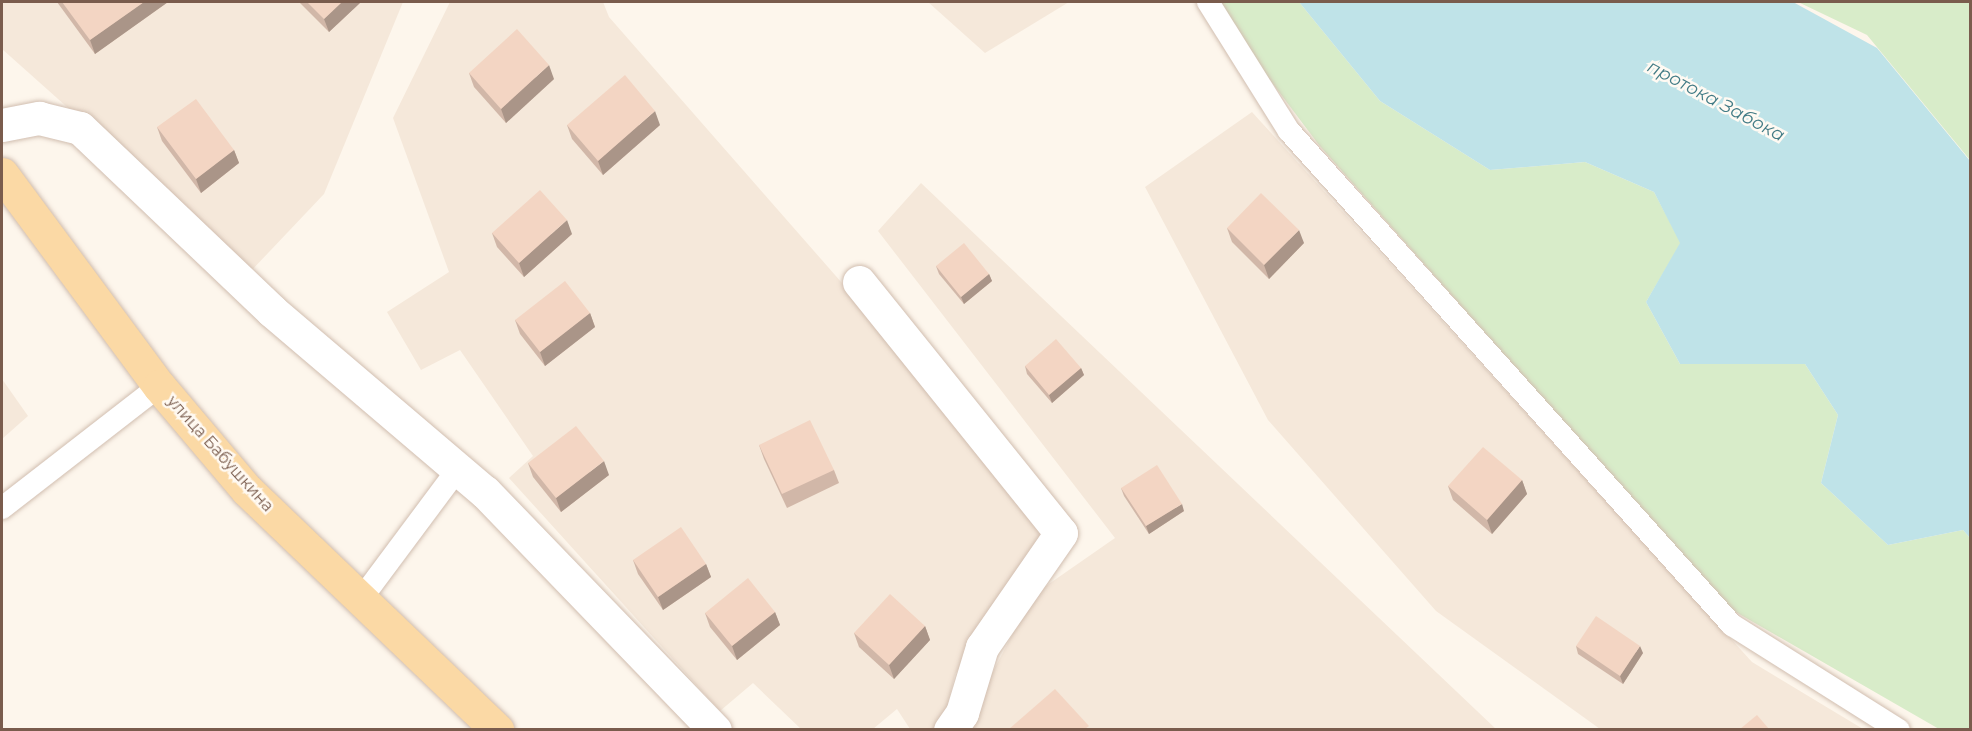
<!DOCTYPE html>
<meta charset="utf-8">
<style>
body{margin:0}
#map{position:relative;width:1972px;height:731px;overflow:hidden;background:#fdf6ec;font-family:Montserrat,sans-serif}
div>[style]{position:absolute}
[style*='--x']{left:calc(var(--x)*1px);top:calc(var(--y)*1px);width:calc(var(--w)*1px);rotate:calc(var(--a)*1deg)}
.residential>*{inset:0;background:#f5e8da}
.green>*{inset:0;background:#d8ecc9}
.water>*{inset:0;background:#bfe3e8}
.roads{filter:drop-shadow(0 0 2px #d1beb0) drop-shadow(0 0 2px #d1beb0)}
.service>*{height:22px;margin:-11px;padding:0 11px;transform-origin:11px;border-radius:11px;background:#fff}
.minor>*{height:33px;margin:-16.5px;padding:0 16.5px;transform-origin:16.5px;border-radius:16.5px;background:#fff}
.primary>*{height:33px;margin:-16.5px;padding:0 16.5px;transform-origin:16.5px;border-radius:16.5px;background:#fbd9a5}
.wall>*{inset:0;background:#d1b7a8}
.shaded-wall>*{inset:0;background:#aa9588}
.building>*{inset:0;background:#f3d5c3}
span{translate:-50% -50%;white-space:nowrap;text-align:center;line-height:1.15;-webkit-text-stroke:5px #fffaf3;paint-order:stroke}
.street-label{font-size:16px;color:#7a5c4d}
.water-label{font-size:18px;color:#437c86;font-style:italic}
.frame{position:absolute;inset:0;border:3px solid #7a5c4d;pointer-events:none}
</style>
<div id="map">
<div class="residential">
<i style="clip-path:polygon(2px 2px,403px 2px,324px 194px,251px 271px,2px 49px)"></i>
<i style="clip-path:polygon(450px 2px,603px 2px,609px 17px,1061px 533px,955px 674px,942px 729px,910px 729px,897px 709px,873px 729px,801px 729px,753px 683px,720px 711px,509px 478px,533px 456px,460px 350px,421px 370px,387px 312px,449px 272px,393px 118px)"></i>
<i style="clip-path:polygon(928px 2px,1069px 2px,985px 53px)"></i>
<i style="clip-path:polygon(1252px 112px,1752px 662px,1863px 729px,1600px 729px,1436px 611px,1268px 420px,1145px 187px)"></i>
<i style="clip-path:polygon(921px 183px,1496px 729px,963px 729px,1033px 595px,1115px 538px,878px 231px)"></i>
<i style="clip-path:polygon(2px 379px,28px 416px,2px 439px)"></i>
</div>
<div class="green">
<i style="clip-path:polygon(1211px 2px,1299px 2px,1380px 101px,1490px 170px,1585px 162px,1654px 192px,1681px 243px,1646px 302px,1680px 364px,1805px 364px,1838px 415px,1821px 483px,1888px 545px,1963px 530px,1970px 538px,1970px 729px,1939px 729px,1727px 607px,1319px 145px)"></i>
<i style="clip-path:polygon(1798px 2px,1970px 2px,1970px 160px,1867px 35px)"></i>
</div>
<div class="water">
<i style="clip-path:polygon(1299px 2px,1793px 2px,1877px 48px,1970px 161px,1970px 538px,1963px 530px,1888px 545px,1821px 483px,1838px 415px,1805px 364px,1680px 364px,1646px 302px,1680px 243px,1654px 192px,1585px 162px,1490px 170px,1380px 101px)"></i>
</div>
<div class="roads">
<div class="service">
<i style="--x:1208;--y:2;--w:152;--a:57.9"></i>
<i style="--x:1289;--y:131;--w:664;--a:48.12"></i>
<i style="--x:1732;--y:625;--w:197;--a:32.2"></i>
<i style="--x:2;--y:508;--w:199;--a:-37.8"></i>
<i style="--x:361;--y:599;--w:162;--a:-53.3"></i>
</div>
<div class="minor">
<i style="--x:2;--y:125;--w:38;--a:-11"></i>
<i style="--x:39;--y:118;--w:42;--a:13.7"></i>
<i style="--x:80;--y:128;--w:265;--a:43.6"></i>
<i style="--x:272;--y:311;--w:280;--a:40.4"></i>
<i style="--x:485;--y:492;--w:331;--a:46"></i>
<i style="--x:859;--y:282;--w:322;--a:51.2"></i>
<i style="--x:1061;--y:533;--w:139;--a:124.7"></i>
<i style="--x:982;--y:647;--w:69;--a:106.9"></i>
<i style="--x:962;--y:713;--w:21;--a:125"></i>
</div>
<div class="primary">
<i style="--x:2;--y:174;--w:264;--a:53.5"></i>
<i style="--x:159;--y:386;--w:136;--a:49.8"></i>
<i style="--x:247;--y:490;--w:347;--a:43.8"></i>
</div>
</div>
<div class="wall">
<i style="clip-path:polygon(57px 2px,168px 2px,95px 54px)"></i>
<i style="clip-path:polygon(299px 2px,361px 2px,329px 32px)"></i>
<i style="clip-path:polygon(469px 73px,554px 79px,506px 123px,474px 87px)"></i>
<i style="clip-path:polygon(567px 125px,660px 125px,603px 175px,572px 139px)"></i>
<i style="clip-path:polygon(157px 127px,234px 150px,239px 163px,201px 193px,162px 141px)"></i>
<i style="clip-path:polygon(1227px 228px,1304px 243px,1269px 279px,1232px 242px)"></i>
<i style="clip-path:polygon(492px 233px,572px 234px,524px 277px,497px 247px)"></i>
<i style="clip-path:polygon(936px 266px,989px 274px,992px 281px,964px 304px,939px 274px)"></i>
<i style="clip-path:polygon(590px 313px,595px 327px,545px 366px,520px 334px,515px 320px)"></i>
<i style="clip-path:polygon(1025px 366px,1081px 368px,1084px 375px,1052px 403px,1027px 374px)"></i>
<i style="clip-path:polygon(759px 445px,834px 470px,839px 483px,787px 508px,764px 459px)"></i>
<i style="clip-path:polygon(528px 463px,609px 475px,561px 512px,533px 477px)"></i>
<i style="clip-path:polygon(1522px 480px,1527px 494px,1492px 534px,1453px 500px,1448px 486px)"></i>
<i style="clip-path:polygon(1121px 488px,1184px 511px,1149px 534px,1124px 496px)"></i>
<i style="clip-path:polygon(633px 560px,706px 564px,711px 577px,663px 610px,638px 574px)"></i>
<i style="clip-path:polygon(775px 612px,780px 625px,737px 660px,710px 627px,705px 613px)"></i>
<i style="clip-path:polygon(925px 626px,930px 640px,894px 679px,859px 647px,854px 633px)"></i>
<i style="clip-path:polygon(1576px 646px,1643px 653px,1623px 684px,1578px 654px)"></i>
</div>
<div class="shaded-wall">
<i style="clip-path:polygon(144px 2px,168px 2px,95px 54px,90px 40px)"></i>
<i style="clip-path:polygon(342px 2px,361px 2px,329px 32px,324px 19px)"></i>
<i style="clip-path:polygon(549px 65px,554px 79px,506px 123px,501px 109px)"></i>
<i style="clip-path:polygon(655px 111px,660px 125px,603px 175px,598px 161px)"></i>
<i style="clip-path:polygon(234px 150px,239px 163px,201px 193px,196px 179px)"></i>
<i style="clip-path:polygon(567px 220px,572px 234px,524px 277px,519px 263px)"></i>
<i style="clip-path:polygon(1299px 230px,1304px 243px,1269px 279px,1264px 265px)"></i>
<i style="clip-path:polygon(989px 274px,992px 281px,964px 304px,961px 297px)"></i>
<i style="clip-path:polygon(590px 313px,595px 327px,545px 366px,540px 352px)"></i>
<i style="clip-path:polygon(1081px 368px,1084px 375px,1052px 403px,1049px 395px)"></i>
<i style="clip-path:polygon(604px 461px,609px 475px,561px 512px,556px 498px)"></i>
<i style="clip-path:polygon(1522px 480px,1527px 494px,1492px 534px,1487px 520px)"></i>
<i style="clip-path:polygon(1182px 504px,1184px 511px,1149px 534px,1146px 526px)"></i>
<i style="clip-path:polygon(706px 564px,711px 577px,663px 610px,658px 597px)"></i>
<i style="clip-path:polygon(775px 612px,780px 625px,737px 660px,732px 646px)"></i>
<i style="clip-path:polygon(925px 626px,930px 640px,894px 679px,889px 665px)"></i>
<i style="clip-path:polygon(1640px 646px,1643px 653px,1623px 684px,1620px 676px)"></i>
</div>
<div class="building">
<i style="clip-path:polygon(62px 2px,144px 2px,90px 40px)"></i>
<i style="clip-path:polygon(307px 2px,342px 2px,324px 19px)"></i>
<i style="clip-path:polygon(517px 29px,549px 65px,501px 109px,469px 73px)"></i>
<i style="clip-path:polygon(625px 75px,655px 111px,598px 161px,567px 125px)"></i>
<i style="clip-path:polygon(196px 99px,234px 150px,196px 179px,157px 127px)"></i>
<i style="clip-path:polygon(540px 190px,567px 220px,519px 263px,492px 233px)"></i>
<i style="clip-path:polygon(1261px 193px,1299px 230px,1264px 265px,1227px 228px)"></i>
<i style="clip-path:polygon(964px 243px,989px 274px,961px 297px,936px 266px)"></i>
<i style="clip-path:polygon(565px 281px,590px 313px,540px 352px,515px 320px)"></i>
<i style="clip-path:polygon(1056px 339px,1081px 368px,1049px 395px,1025px 366px)"></i>
<i style="clip-path:polygon(810px 420px,834px 470px,782px 494px,759px 445px)"></i>
<i style="clip-path:polygon(576px 426px,604px 461px,556px 498px,528px 463px)"></i>
<i style="clip-path:polygon(1483px 447px,1522px 480px,1487px 520px,1448px 486px)"></i>
<i style="clip-path:polygon(1157px 465px,1182px 504px,1146px 526px,1121px 488px)"></i>
<i style="clip-path:polygon(681px 527px,706px 564px,658px 597px,633px 560px)"></i>
<i style="clip-path:polygon(748px 578px,775px 612px,732px 646px,705px 613px)"></i>
<i style="clip-path:polygon(890px 594px,925px 626px,889px 665px,854px 633px)"></i>
<i style="clip-path:polygon(1596px 616px,1640px 646px,1620px 676px,1576px 646px)"></i>
<i style="clip-path:polygon(1055px 689px,1089px 726px,1085px 729px,1009px 729px)"></i>
<i style="clip-path:polygon(1757px 715px,1769px 729px,1740px 729px)"></i>
</div>
<div class="street-label">
<span style="left:220px;top:454px;rotate:48deg">улица Бабушкина</span>
</div>
<div class="water-label">
<span style="left:1716px;top:101px;rotate:28deg">протока Забока</span>
</div>
<div class="frame"></div>
</div>
